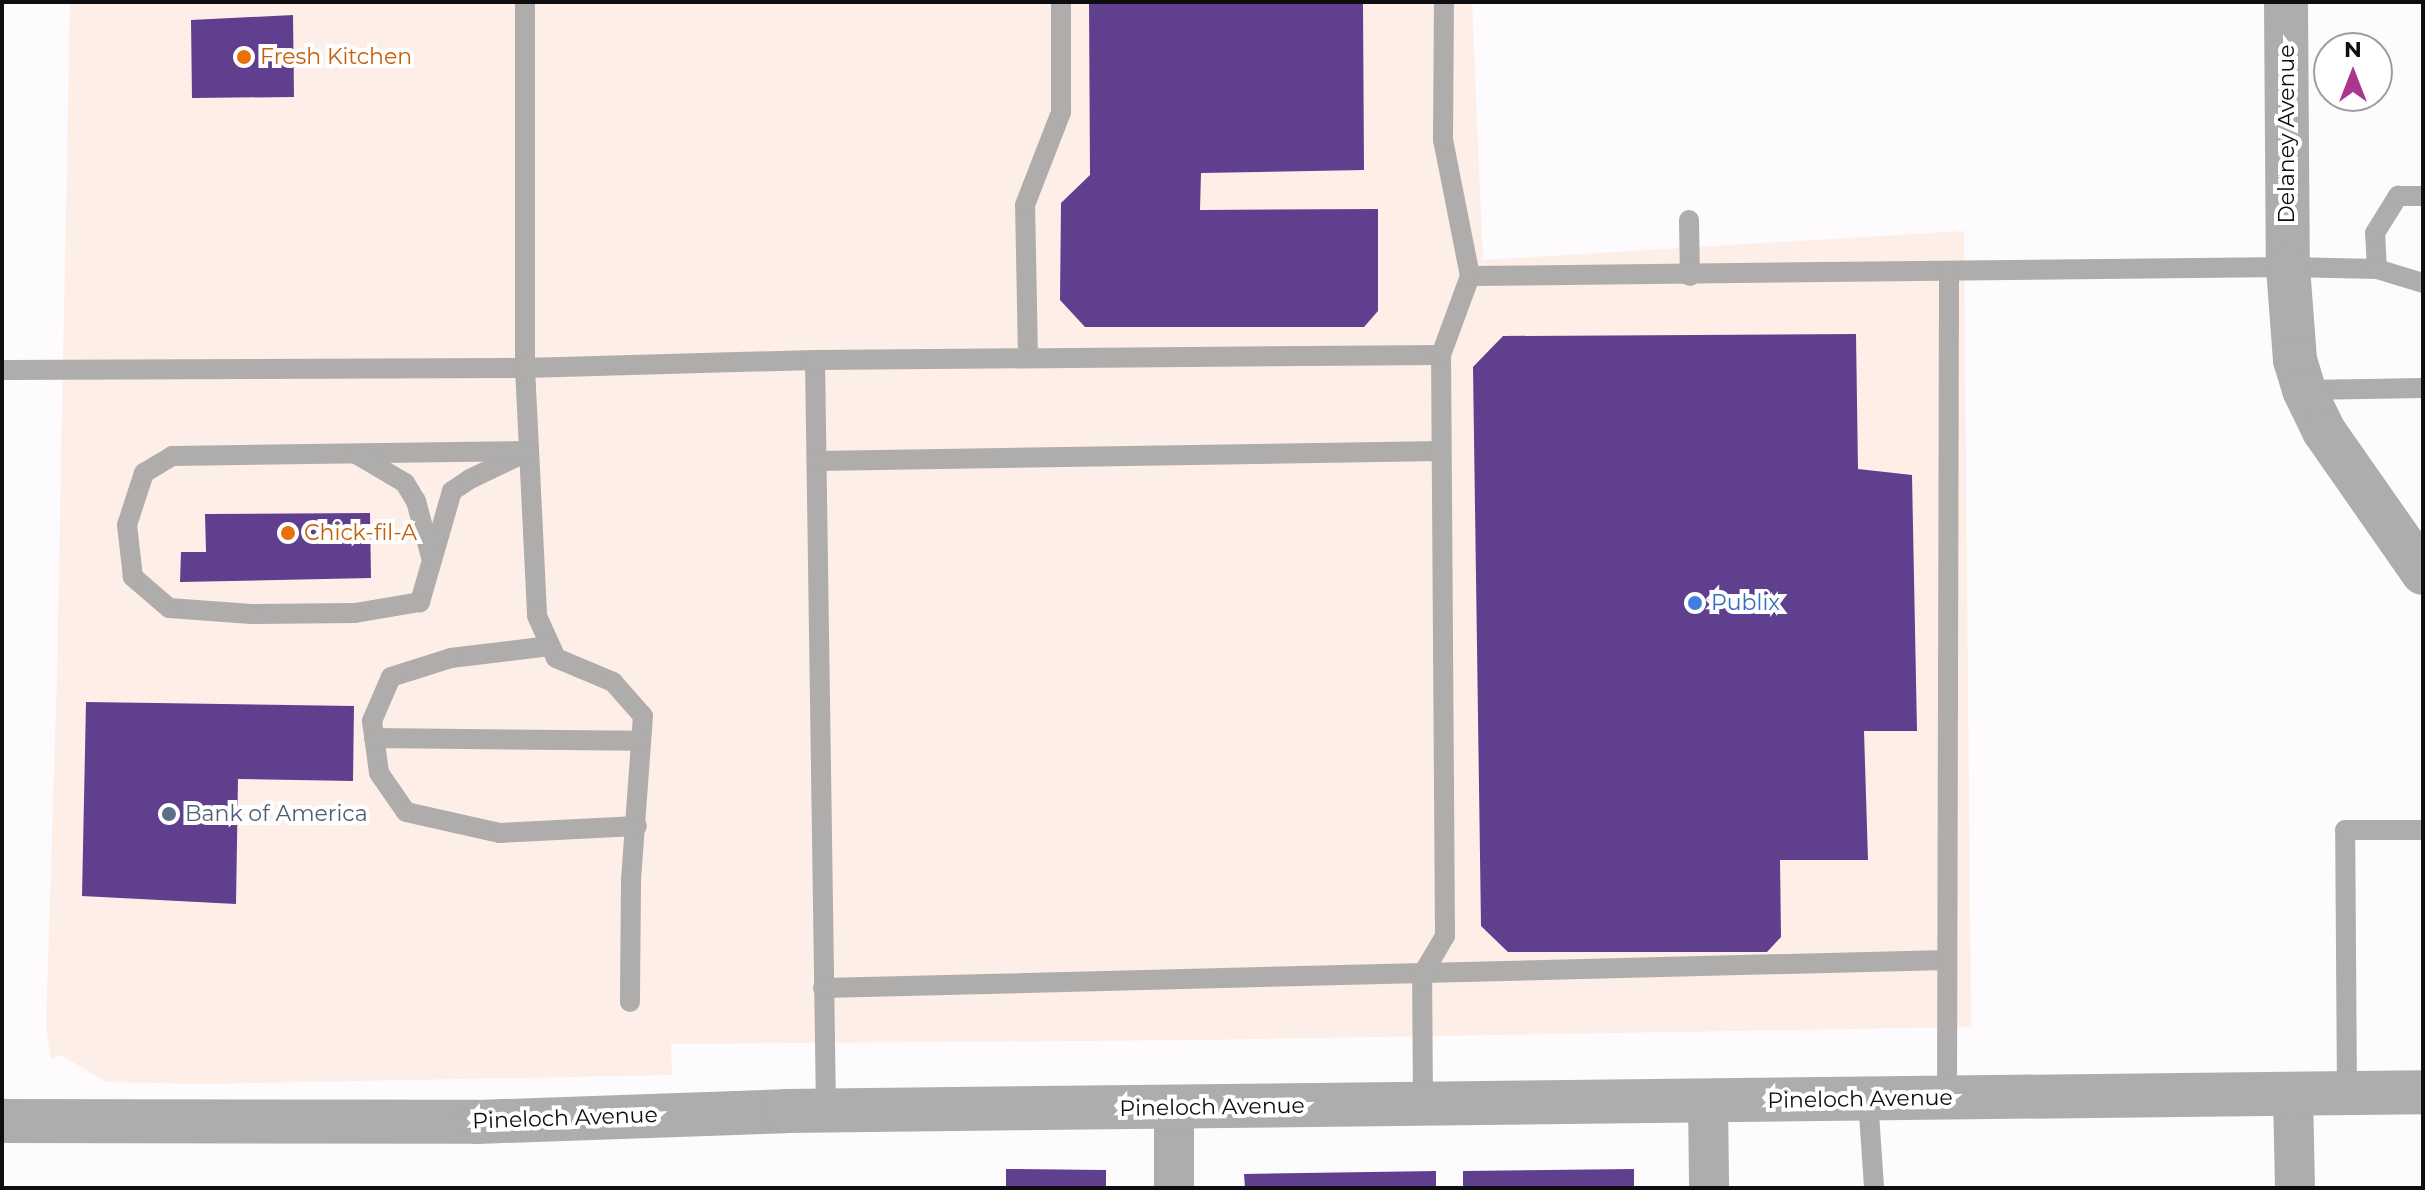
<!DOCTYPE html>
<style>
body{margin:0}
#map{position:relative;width:2425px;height:1190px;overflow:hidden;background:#fdfbfe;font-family:Montserrat,sans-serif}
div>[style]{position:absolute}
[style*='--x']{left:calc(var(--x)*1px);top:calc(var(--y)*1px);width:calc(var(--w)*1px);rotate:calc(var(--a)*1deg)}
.commercial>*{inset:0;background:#fdeee8}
.building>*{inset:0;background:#5f3f8e}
.service>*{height:20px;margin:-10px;padding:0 10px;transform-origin:10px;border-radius:10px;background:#afacac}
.minor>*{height:40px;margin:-20px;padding:0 20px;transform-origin:20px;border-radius:20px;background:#afacac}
.tertiary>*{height:44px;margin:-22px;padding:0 22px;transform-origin:22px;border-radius:22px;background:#afacac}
.dots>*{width:22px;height:22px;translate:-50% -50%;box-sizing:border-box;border:4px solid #fff;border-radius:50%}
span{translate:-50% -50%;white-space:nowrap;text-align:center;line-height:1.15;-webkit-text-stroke:8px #fff;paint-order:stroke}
.food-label{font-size:22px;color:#c56008}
.left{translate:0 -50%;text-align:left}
.street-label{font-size:22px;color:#0e0d0f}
.shop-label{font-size:22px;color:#366cbe}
.service-label{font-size:22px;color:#4e5e75}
.frame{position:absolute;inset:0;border:4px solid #0e0d0f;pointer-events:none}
.north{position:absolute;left:2313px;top:32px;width:80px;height:80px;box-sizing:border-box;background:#fff;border:2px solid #9f9e9f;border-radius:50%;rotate:0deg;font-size:22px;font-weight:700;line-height:32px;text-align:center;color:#0e0d0f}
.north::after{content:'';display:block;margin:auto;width:28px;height:36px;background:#aa3690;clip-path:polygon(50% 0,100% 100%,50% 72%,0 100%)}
</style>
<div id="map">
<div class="commercial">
<i style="clip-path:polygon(70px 2px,1472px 2px,1483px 260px,1964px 231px,1971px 1027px,1198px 1040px,671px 1044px,672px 1075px,204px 1084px,106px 1082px,61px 1055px,51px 1059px,46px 1026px,57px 675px)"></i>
</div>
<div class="building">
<i style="clip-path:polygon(1089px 2px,1363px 2px,1364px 170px,1201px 173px,1200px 210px,1378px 209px,1378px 311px,1364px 327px,1085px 327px,1060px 300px,1061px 203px,1090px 175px)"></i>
<i style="clip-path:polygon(293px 15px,294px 97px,192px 98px,191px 20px)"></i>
<i style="clip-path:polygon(1856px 334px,1858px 469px,1912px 475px,1917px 731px,1864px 731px,1868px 860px,1780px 860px,1781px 937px,1767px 952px,1508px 952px,1481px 926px,1473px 367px,1503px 336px)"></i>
<i style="clip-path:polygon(370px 513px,371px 578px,180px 582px,181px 552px,206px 552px,205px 514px)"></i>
<i style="clip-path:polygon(86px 702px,354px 706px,353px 781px,238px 779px,236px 904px,82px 896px)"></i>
<i style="clip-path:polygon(1006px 1169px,1106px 1170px,1106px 1188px,1006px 1188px)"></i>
<i style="clip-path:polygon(1634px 1169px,1634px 1188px,1463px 1188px,1463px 1171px)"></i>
<i style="clip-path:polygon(1436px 1171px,1436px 1188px,1245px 1188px,1244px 1174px)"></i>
</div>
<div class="service">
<i style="--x:525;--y:2;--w:366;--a:90"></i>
<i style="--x:525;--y:368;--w:248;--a:87.2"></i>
<i style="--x:537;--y:616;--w:46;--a:65.7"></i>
<i style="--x:556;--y:658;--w:62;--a:22.8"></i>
<i style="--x:613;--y:682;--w:45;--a:48.6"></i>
<i style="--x:643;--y:716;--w:165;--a:94.2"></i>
<i style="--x:631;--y:881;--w:121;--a:90.5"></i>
<i style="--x:1689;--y:220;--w:56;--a:89"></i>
<i style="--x:2377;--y:269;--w:36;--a:-93"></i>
<i style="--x:2375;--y:233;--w:44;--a:-58.1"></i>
<i style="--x:2398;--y:196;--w:25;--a:0"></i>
<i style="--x:1470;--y:276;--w:818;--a:-0.63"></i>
<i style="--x:2288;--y:267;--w:89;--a:1.3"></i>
<i style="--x:2377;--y:269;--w:48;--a:16.9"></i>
<i style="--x:1028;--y:358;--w:153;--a:-91.1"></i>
<i style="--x:1025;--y:205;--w:100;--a:-68.8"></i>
<i style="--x:1061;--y:112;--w:110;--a:-90"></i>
<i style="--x:815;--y:360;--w:751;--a:89.16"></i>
<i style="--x:2;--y:370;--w:523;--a:-0.22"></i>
<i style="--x:525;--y:368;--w:290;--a:-1.6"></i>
<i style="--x:815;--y:360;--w:626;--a:-0.46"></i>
<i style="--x:2304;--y:390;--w:119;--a:-1"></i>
<i style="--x:529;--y:451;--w:65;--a:154.6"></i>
<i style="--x:470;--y:479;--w:22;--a:146"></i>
<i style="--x:452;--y:491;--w:116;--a:106.1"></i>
<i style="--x:420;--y:602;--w:66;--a:170.4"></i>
<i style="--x:355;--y:613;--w:104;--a:179.4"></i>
<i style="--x:251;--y:614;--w:82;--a:-175.8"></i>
<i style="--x:169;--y:608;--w:48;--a:-139.3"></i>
<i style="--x:133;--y:577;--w:52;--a:-96.6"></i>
<i style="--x:127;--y:525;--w:55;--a:-71.9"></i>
<i style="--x:144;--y:473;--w:33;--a:-31"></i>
<i style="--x:172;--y:456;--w:357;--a:-0.8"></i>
<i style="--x:356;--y:454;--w:57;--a:30.6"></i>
<i style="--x:405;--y:483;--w:21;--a:59"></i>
<i style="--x:416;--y:501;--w:58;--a:75"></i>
<i style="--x:817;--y:461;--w:624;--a:-0.92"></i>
<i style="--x:550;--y:646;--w:100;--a:173.1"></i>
<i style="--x:451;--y:658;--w:63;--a:162.4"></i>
<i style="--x:391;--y:677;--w:48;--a:113.4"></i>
<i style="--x:372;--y:721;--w:52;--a:82.3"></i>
<i style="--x:379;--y:773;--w:47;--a:55.3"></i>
<i style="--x:406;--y:812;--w:96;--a:12.6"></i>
<i style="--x:500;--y:833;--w:137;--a:-2.9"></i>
<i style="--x:374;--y:738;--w:267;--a:0.6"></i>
<i style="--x:823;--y:988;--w:1124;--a:-1.43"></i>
<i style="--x:2347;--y:1093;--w:263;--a:-90.4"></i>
<i style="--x:2345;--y:830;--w:78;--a:0"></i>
<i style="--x:1947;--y:1098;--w:827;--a:-89.86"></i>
<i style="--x:1868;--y:1099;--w:89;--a:86.1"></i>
<i style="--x:1423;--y:1105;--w:130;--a:-90.4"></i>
<i style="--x:1422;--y:975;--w:45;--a:-59.5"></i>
<i style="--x:1445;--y:936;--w:581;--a:-90.39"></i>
<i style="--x:1441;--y:355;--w:84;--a:-69.8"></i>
<i style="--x:1470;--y:276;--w:139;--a:-101.2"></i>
<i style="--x:1443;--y:140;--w:138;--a:-89.6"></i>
</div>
<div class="minor">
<i style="--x:2293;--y:1094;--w:94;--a:88.8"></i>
<i style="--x:1708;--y:1101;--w:87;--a:89.3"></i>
<i style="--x:1174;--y:1107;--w:81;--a:90"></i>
</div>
<div class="tertiary">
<i style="--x:2286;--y:2;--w:265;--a:89.6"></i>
<i style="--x:2288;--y:267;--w:93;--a:85.7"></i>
<i style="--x:2295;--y:360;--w:31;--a:73"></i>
<i style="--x:2304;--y:390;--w:46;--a:64"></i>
<i style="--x:2324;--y:431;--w:173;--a:55.1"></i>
<i style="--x:2;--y:1121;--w:475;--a:0.1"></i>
<i style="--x:477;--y:1122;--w:308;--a:-2"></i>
<i style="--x:785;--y:1111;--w:1638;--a:-0.66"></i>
</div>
<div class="dots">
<i style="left:244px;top:57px;background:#e8710a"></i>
<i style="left:288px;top:533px;background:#e8710a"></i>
<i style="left:1695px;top:603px;background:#3f7fe0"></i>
<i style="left:169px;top:814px;background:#5c6f8a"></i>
</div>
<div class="food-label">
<span class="left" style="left:260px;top:57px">Fresh Kitchen</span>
<span class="left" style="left:304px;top:533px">Chick-fil-A</span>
</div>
<div class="street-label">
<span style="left:2287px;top:134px;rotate:-90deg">Delaney Avenue</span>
<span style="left:1860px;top:1099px;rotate:-1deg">Pineloch Avenue</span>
<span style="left:1212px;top:1107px;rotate:-1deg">Pineloch Avenue</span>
<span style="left:565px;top:1118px;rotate:-2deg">Pineloch Avenue</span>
</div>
<div class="shop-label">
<span class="left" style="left:1711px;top:603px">Publix</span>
</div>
<div class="service-label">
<span class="left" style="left:185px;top:814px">Bank of America</span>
</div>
<div class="frame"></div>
<div class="north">N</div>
</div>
